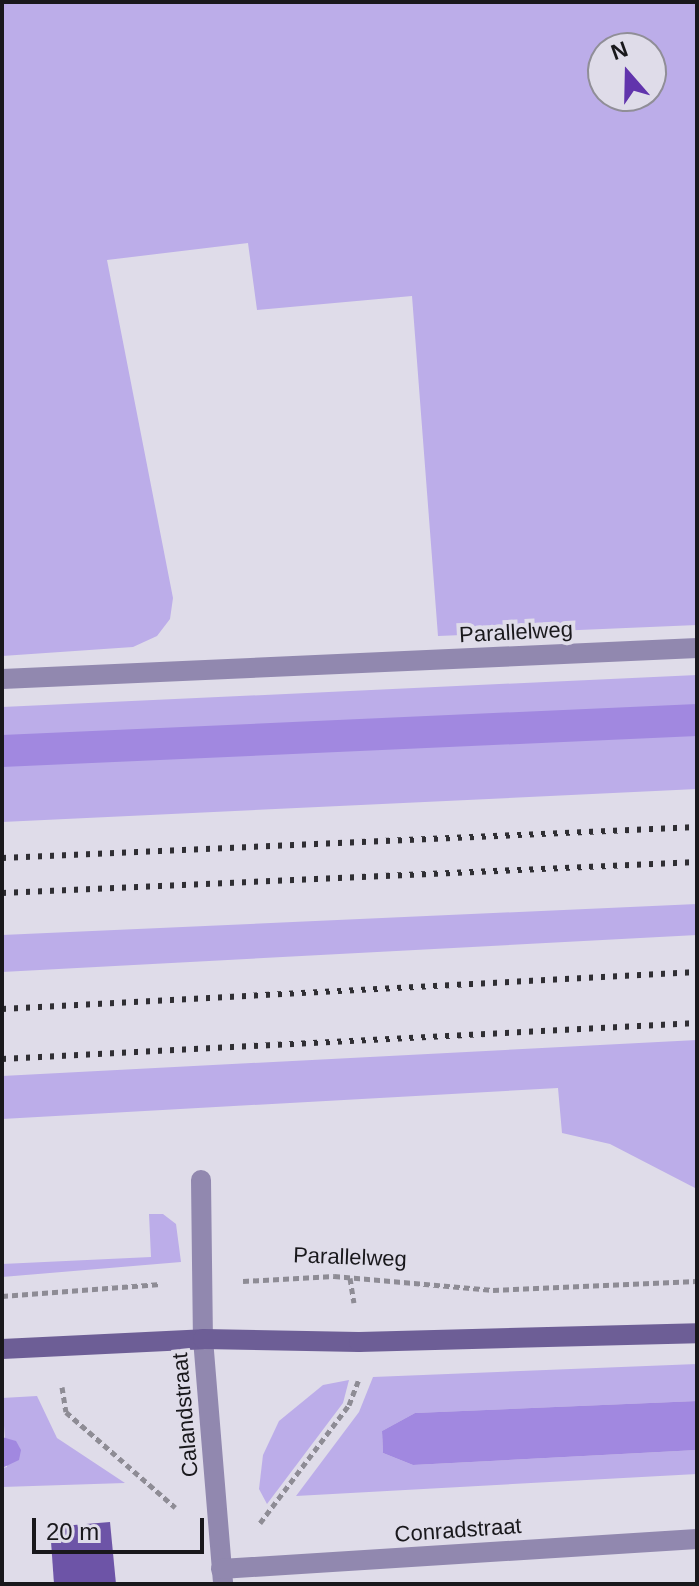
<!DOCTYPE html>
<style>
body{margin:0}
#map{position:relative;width:699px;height:1586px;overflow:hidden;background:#dfdce9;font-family:Helvetica,sans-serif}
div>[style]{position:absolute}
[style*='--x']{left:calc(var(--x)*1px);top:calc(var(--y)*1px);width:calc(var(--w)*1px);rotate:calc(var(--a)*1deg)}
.green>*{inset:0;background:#bcade9}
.water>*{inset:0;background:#a188e0}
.building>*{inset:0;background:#6d54a7}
.path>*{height:5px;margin-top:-2.5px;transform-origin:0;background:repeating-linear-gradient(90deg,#8e8c95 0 6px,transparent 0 10px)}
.service>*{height:20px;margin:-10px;padding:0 10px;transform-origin:10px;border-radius:10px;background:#9188af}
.minor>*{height:20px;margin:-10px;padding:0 10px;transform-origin:10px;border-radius:10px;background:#9188af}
.tertiary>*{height:20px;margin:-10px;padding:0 10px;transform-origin:10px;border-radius:10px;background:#9188af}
.secondary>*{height:20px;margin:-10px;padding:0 10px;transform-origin:10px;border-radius:10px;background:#6d5e96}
.rail>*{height:6px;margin-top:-3px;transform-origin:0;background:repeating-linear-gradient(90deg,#2f2e33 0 4px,transparent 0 12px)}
span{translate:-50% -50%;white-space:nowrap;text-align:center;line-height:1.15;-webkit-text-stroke:8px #dfdce9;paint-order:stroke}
.street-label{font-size:22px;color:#19181c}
.frame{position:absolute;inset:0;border:4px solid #19181c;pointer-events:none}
.north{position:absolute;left:587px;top:32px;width:80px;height:80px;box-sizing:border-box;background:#dfdce9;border:2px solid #908e97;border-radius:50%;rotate:340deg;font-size:22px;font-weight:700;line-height:32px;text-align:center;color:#19181c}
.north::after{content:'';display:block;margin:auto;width:28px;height:36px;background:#6134ac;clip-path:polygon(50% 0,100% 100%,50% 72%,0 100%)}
.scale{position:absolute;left:32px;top:1518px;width:172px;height:36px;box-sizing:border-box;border:4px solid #19181c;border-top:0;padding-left:10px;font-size:24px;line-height:28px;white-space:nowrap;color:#19181c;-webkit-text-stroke:6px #dfdce9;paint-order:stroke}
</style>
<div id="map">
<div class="green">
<i style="clip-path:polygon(evenodd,2px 2px,697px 2px,697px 625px,438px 636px,412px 296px,257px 310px,248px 243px,107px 260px,173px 598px,170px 619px,157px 636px,133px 647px,2px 656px,2px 2px,603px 48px,651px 48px,651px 96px,603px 96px,603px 48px)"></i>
<i style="clip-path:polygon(697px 675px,697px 789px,2px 822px,2px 707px)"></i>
<i style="clip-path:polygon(697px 904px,697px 935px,2px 972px,2px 935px)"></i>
<i style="clip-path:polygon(697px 1040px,697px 1189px,610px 1144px,562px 1133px,558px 1088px,2px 1119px,2px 1076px)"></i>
<i style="clip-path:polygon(149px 1214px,163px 1214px,176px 1224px,181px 1262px,2px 1277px,2px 1264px,151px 1257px)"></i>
<i style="clip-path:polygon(697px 1364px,697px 1401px,415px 1413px,382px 1431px,383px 1453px,413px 1465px,697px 1450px,697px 1474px,296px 1496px,359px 1412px,373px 1377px)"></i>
<i style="clip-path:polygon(349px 1380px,343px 1403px,267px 1504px,259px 1489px,263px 1455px,279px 1421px,323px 1385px)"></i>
<i style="clip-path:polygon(37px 1396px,57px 1438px,125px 1483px,2px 1487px,2px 1468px,7px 1467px,2px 1398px)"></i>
</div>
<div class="water">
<i style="clip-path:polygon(697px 704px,697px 736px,2px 767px,2px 735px)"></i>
<i style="clip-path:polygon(697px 1401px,697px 1450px,413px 1465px,383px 1453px,382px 1431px,415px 1413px)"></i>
<i style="clip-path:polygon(2px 1437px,16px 1441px,21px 1450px,19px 1460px,2px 1468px)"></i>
</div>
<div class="building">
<i style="clip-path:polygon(110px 1522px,116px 1584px,54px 1584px,50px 1527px)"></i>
</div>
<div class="path">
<i style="--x:350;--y:1278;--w:25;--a:81"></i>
<i style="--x:243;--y:1281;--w:91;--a:-3.1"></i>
<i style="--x:334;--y:1276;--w:160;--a:5"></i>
<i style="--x:493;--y:1290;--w:204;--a:-2.5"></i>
<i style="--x:2;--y:1296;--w:159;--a:-4.3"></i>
<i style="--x:62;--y:1387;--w:25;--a:81"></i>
<i style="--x:66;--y:1412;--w:145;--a:41.1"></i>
<i style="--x:260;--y:1523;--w:148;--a:-53"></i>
<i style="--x:349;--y:1405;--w:26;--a:-69"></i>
</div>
<div class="service">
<i style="--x:201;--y:1180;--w:159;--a:89.3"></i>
</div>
<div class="minor">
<i style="--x:203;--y:1339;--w:246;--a:85.3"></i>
<i style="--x:221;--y:1569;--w:477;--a:-3.6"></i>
</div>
<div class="tertiary">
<i style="--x:2;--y:679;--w:696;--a:-2.55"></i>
</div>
<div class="secondary">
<i style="--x:2;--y:1349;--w:201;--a:-2.8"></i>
<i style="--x:203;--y:1339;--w:156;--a:1.1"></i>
<i style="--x:359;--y:1342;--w:338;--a:-1.5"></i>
</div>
<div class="rail">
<i style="--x:2;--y:858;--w:696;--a:-2.55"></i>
<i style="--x:2;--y:893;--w:696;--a:-2.55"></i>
<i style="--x:2;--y:1009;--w:696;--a:-3.05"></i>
<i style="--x:2;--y:1059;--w:696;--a:-2.97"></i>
</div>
<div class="street-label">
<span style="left:516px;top:632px;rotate:-3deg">Parallelweg</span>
<span style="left:350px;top:1257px;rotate:2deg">Parallelweg</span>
<span style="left:185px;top:1415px;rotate:-95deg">Calandstraat</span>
<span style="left:458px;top:1530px;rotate:-4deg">Conradstraat</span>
</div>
<div class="frame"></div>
<div class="north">N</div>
<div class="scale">20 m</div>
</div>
